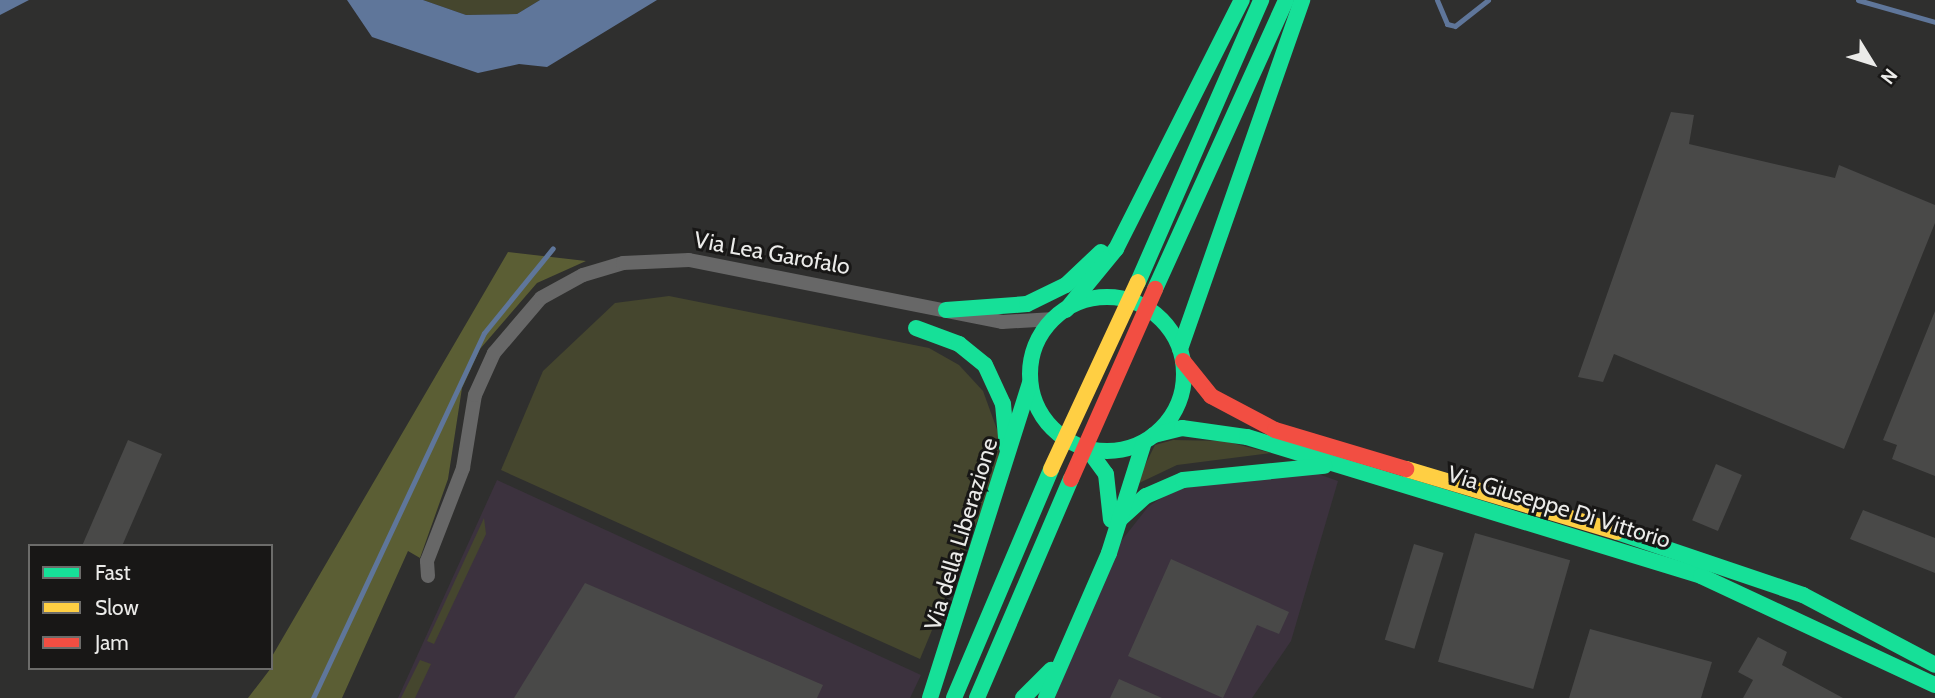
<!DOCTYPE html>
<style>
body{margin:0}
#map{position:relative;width:1935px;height:698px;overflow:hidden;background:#2f2f2e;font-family:Cabin,sans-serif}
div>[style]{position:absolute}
.commercial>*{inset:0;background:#3c323e}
.green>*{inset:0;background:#45462e}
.forest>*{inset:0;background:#5b5e34}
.water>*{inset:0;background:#5f769a}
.stream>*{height:5px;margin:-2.5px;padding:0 2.5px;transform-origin:2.5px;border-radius:2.5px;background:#5f769a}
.building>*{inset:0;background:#494948;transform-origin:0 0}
.street>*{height:14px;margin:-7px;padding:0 7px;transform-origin:7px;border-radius:7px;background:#676767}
.fast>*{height:16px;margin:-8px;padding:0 8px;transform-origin:8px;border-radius:8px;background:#16e098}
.fast>.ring{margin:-8px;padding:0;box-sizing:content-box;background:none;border:16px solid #16e098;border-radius:50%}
.slow>*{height:16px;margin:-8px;padding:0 8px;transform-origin:8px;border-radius:8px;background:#ffcf43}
.jam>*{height:16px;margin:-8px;padding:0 8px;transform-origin:8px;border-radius:8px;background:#f24e42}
.slow-bridge>*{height:16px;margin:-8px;padding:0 8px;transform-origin:8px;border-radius:8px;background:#ffcf43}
.jam-bridge>*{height:16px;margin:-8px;padding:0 8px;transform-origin:8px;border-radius:8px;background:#f24e42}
span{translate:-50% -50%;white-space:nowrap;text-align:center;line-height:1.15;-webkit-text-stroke:6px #181716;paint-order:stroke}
.street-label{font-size:23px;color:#ebebe9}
.legend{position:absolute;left:28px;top:544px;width:245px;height:126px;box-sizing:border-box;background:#181716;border:2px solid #6c6c6a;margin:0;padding:9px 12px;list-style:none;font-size:21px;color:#ebebe9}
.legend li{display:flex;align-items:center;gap:14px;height:35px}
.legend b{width:35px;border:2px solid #6c6c6a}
.north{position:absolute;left:1837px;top:28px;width:70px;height:70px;-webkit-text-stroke:5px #181716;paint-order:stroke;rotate:128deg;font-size:19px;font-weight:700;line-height:28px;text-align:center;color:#ebebe9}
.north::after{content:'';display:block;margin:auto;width:24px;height:32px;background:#ebebe9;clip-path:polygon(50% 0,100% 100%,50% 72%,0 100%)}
</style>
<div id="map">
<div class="commercial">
<div style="clip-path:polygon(1304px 469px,1338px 481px,1291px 641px,1252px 698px,1055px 698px,1114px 550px,1148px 507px,1173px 490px)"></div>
<div style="clip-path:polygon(497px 480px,921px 675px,910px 698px,398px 698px)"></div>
</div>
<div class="green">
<div style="clip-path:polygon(423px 0,540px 0,517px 14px,466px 15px)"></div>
<div style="clip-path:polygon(669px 296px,929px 348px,959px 365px,983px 391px,999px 435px,998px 471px,920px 659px,501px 470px,543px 371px,615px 303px)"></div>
<div style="clip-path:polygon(1173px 440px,1224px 441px,1271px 453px,1177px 465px,1135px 485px,1155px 445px)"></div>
<div style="clip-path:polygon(484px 518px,486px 534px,434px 644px,427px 641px)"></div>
<div style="clip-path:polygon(420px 660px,431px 664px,415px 698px,401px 698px)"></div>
</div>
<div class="forest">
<div style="clip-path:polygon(508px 252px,586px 261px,537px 283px,480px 349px,462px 388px,448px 479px,420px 558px,408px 551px,342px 698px,248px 698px,271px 668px,271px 658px)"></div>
</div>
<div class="water">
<div style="clip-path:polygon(0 0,29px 0,0 15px)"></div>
<div style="clip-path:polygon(347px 0,423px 0,466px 15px,517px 14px,540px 0,657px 0,547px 67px,519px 64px,478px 73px,372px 37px)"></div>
</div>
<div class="stream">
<div style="left:1437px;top:0;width:26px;rotate:67deg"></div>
<div style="left:1447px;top:24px;width:8px;rotate:14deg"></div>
<div style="left:1455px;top:26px;width:42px;rotate:-38.2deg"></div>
<div style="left:1858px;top:0;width:80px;rotate:15.9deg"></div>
<div style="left:313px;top:698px;width:403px;rotate:-64.9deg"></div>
<div style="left:484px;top:333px;width:109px;rotate:-50.9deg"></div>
</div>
<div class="building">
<div style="clip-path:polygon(1671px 112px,1694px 115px,1689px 144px,1835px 178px,1839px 165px,1935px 205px,1935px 223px,1844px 449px,1614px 354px,1603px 382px,1578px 377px)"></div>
<div style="clip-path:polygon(1935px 311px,1935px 476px,1892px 459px,1897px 445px,1883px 440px)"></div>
<div style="clip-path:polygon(128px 440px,162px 454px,122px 546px,82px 546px)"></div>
<div style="left:1716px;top:464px;width:28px;height:61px;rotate:23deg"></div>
<div style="clip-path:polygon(1863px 510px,1935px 538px,1935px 573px,1850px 539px)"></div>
<div style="left:1475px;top:533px;width:99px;height:134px;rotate:16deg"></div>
<div style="left:1414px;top:544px;width:31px;height:100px;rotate:17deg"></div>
<div style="clip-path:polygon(1171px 559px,1289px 612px,1279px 634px,1257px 625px,1223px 698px,1128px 656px)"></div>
<div style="clip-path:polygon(585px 583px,823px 685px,817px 698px,514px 698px)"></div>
<div style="clip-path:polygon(1590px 629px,1712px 662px,1701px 698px,1569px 698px)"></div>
<div style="clip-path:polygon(1758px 637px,1787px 652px,1782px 665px,1843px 698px,1743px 698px,1753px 680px,1738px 672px)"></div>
<div style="clip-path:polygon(1119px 679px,1162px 698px,1110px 698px)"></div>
</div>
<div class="street">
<div style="left:428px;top:576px;width:15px;rotate:-94deg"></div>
<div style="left:427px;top:561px;width:100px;rotate:-68.8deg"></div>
<div style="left:463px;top:468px;width:74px;rotate:-80.7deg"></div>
<div style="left:475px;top:395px;width:46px;rotate:-65.7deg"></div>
<div style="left:494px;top:353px;width:72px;rotate:-49.5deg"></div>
<div style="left:541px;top:298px;width:48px;rotate:-28.7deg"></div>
<div style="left:583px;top:275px;width:42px;rotate:-16.7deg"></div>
<div style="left:623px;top:263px;width:66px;rotate:-2.6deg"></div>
<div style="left:689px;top:260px;width:319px;rotate:11.2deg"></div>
<div style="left:1002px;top:322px;width:52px;rotate:-3.3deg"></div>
</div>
<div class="fast">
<div style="left:1138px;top:282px;width:308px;rotate:-66.4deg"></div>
<div style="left:1155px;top:289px;width:317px;rotate:-65.6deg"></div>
<div class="ring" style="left:1030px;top:297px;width:138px;height:138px"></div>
<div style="left:946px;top:310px;width:81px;rotate:-4.2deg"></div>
<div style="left:1027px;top:304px;width:43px;rotate:-26deg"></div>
<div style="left:1066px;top:285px;width:48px;rotate:-43.3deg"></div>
<div style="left:1066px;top:310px;width:79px;rotate:-50.7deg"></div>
<div style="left:1116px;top:249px;width:279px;rotate:-63.2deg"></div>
<div style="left:916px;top:328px;width:46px;rotate:20.4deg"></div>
<div style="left:959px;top:344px;width:33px;rotate:39deg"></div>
<div style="left:985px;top:365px;width:43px;rotate:65.2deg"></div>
<div style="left:1003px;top:404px;width:44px;rotate:84.8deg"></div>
<div style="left:1180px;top:349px;width:370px;rotate:-70.7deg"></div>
<div style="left:1154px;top:435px;width:29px;rotate:-14deg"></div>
<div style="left:1182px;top:428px;width:66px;rotate:7.9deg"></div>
<div style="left:1247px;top:437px;width:475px;rotate:17deg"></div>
<div style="left:1701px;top:576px;width:258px;rotate:25deg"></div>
<div style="left:1087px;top:448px;width:32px;rotate:54deg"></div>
<div style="left:1106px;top:474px;width:46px;rotate:83.8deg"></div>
<div style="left:1119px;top:520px;width:36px;rotate:-42deg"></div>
<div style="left:1146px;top:496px;width:40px;rotate:-23.4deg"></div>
<div style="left:1183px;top:480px;width:142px;rotate:-5.7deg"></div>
<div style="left:1617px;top:532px;width:196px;rotate:18.7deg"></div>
<div style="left:1803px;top:595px;width:149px;rotate:27.9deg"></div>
<div style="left:930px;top:698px;width:330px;rotate:-72.4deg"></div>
<div style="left:954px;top:698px;width:249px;rotate:-67deg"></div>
<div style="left:977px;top:698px;width:238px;rotate:-66.8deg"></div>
<div style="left:1023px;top:698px;width:40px;rotate:-45deg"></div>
<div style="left:1046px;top:698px;width:158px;rotate:-66.5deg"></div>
<div style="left:1109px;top:553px;width:116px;rotate:-72.5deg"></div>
</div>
<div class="slow">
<div style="left:1406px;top:469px;width:220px;rotate:16.6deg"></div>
</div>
<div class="jam">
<div style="left:1183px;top:361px;width:45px;rotate:51.3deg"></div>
<div style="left:1211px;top:396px;width:72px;rotate:28deg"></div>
<div style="left:1275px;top:430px;width:137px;rotate:16.6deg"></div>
</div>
<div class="slow-bridge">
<div style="left:1051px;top:469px;width:206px;rotate:-65.1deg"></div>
</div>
<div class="jam-bridge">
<div style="left:1071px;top:479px;width:208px;rotate:-66.1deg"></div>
</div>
<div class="street-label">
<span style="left:772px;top:253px;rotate:10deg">Via Lea Garofalo</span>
<span style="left:1559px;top:507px;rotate:17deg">Via Giuseppe Di Vittorio</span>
<span style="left:961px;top:534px;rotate:-73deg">Via della Liberazione</span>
</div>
<ul class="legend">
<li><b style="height:9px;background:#16e098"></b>Fast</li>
<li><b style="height:9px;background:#ffcf43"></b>Slow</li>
<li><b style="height:9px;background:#f24e42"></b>Jam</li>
</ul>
<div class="north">N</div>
</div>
